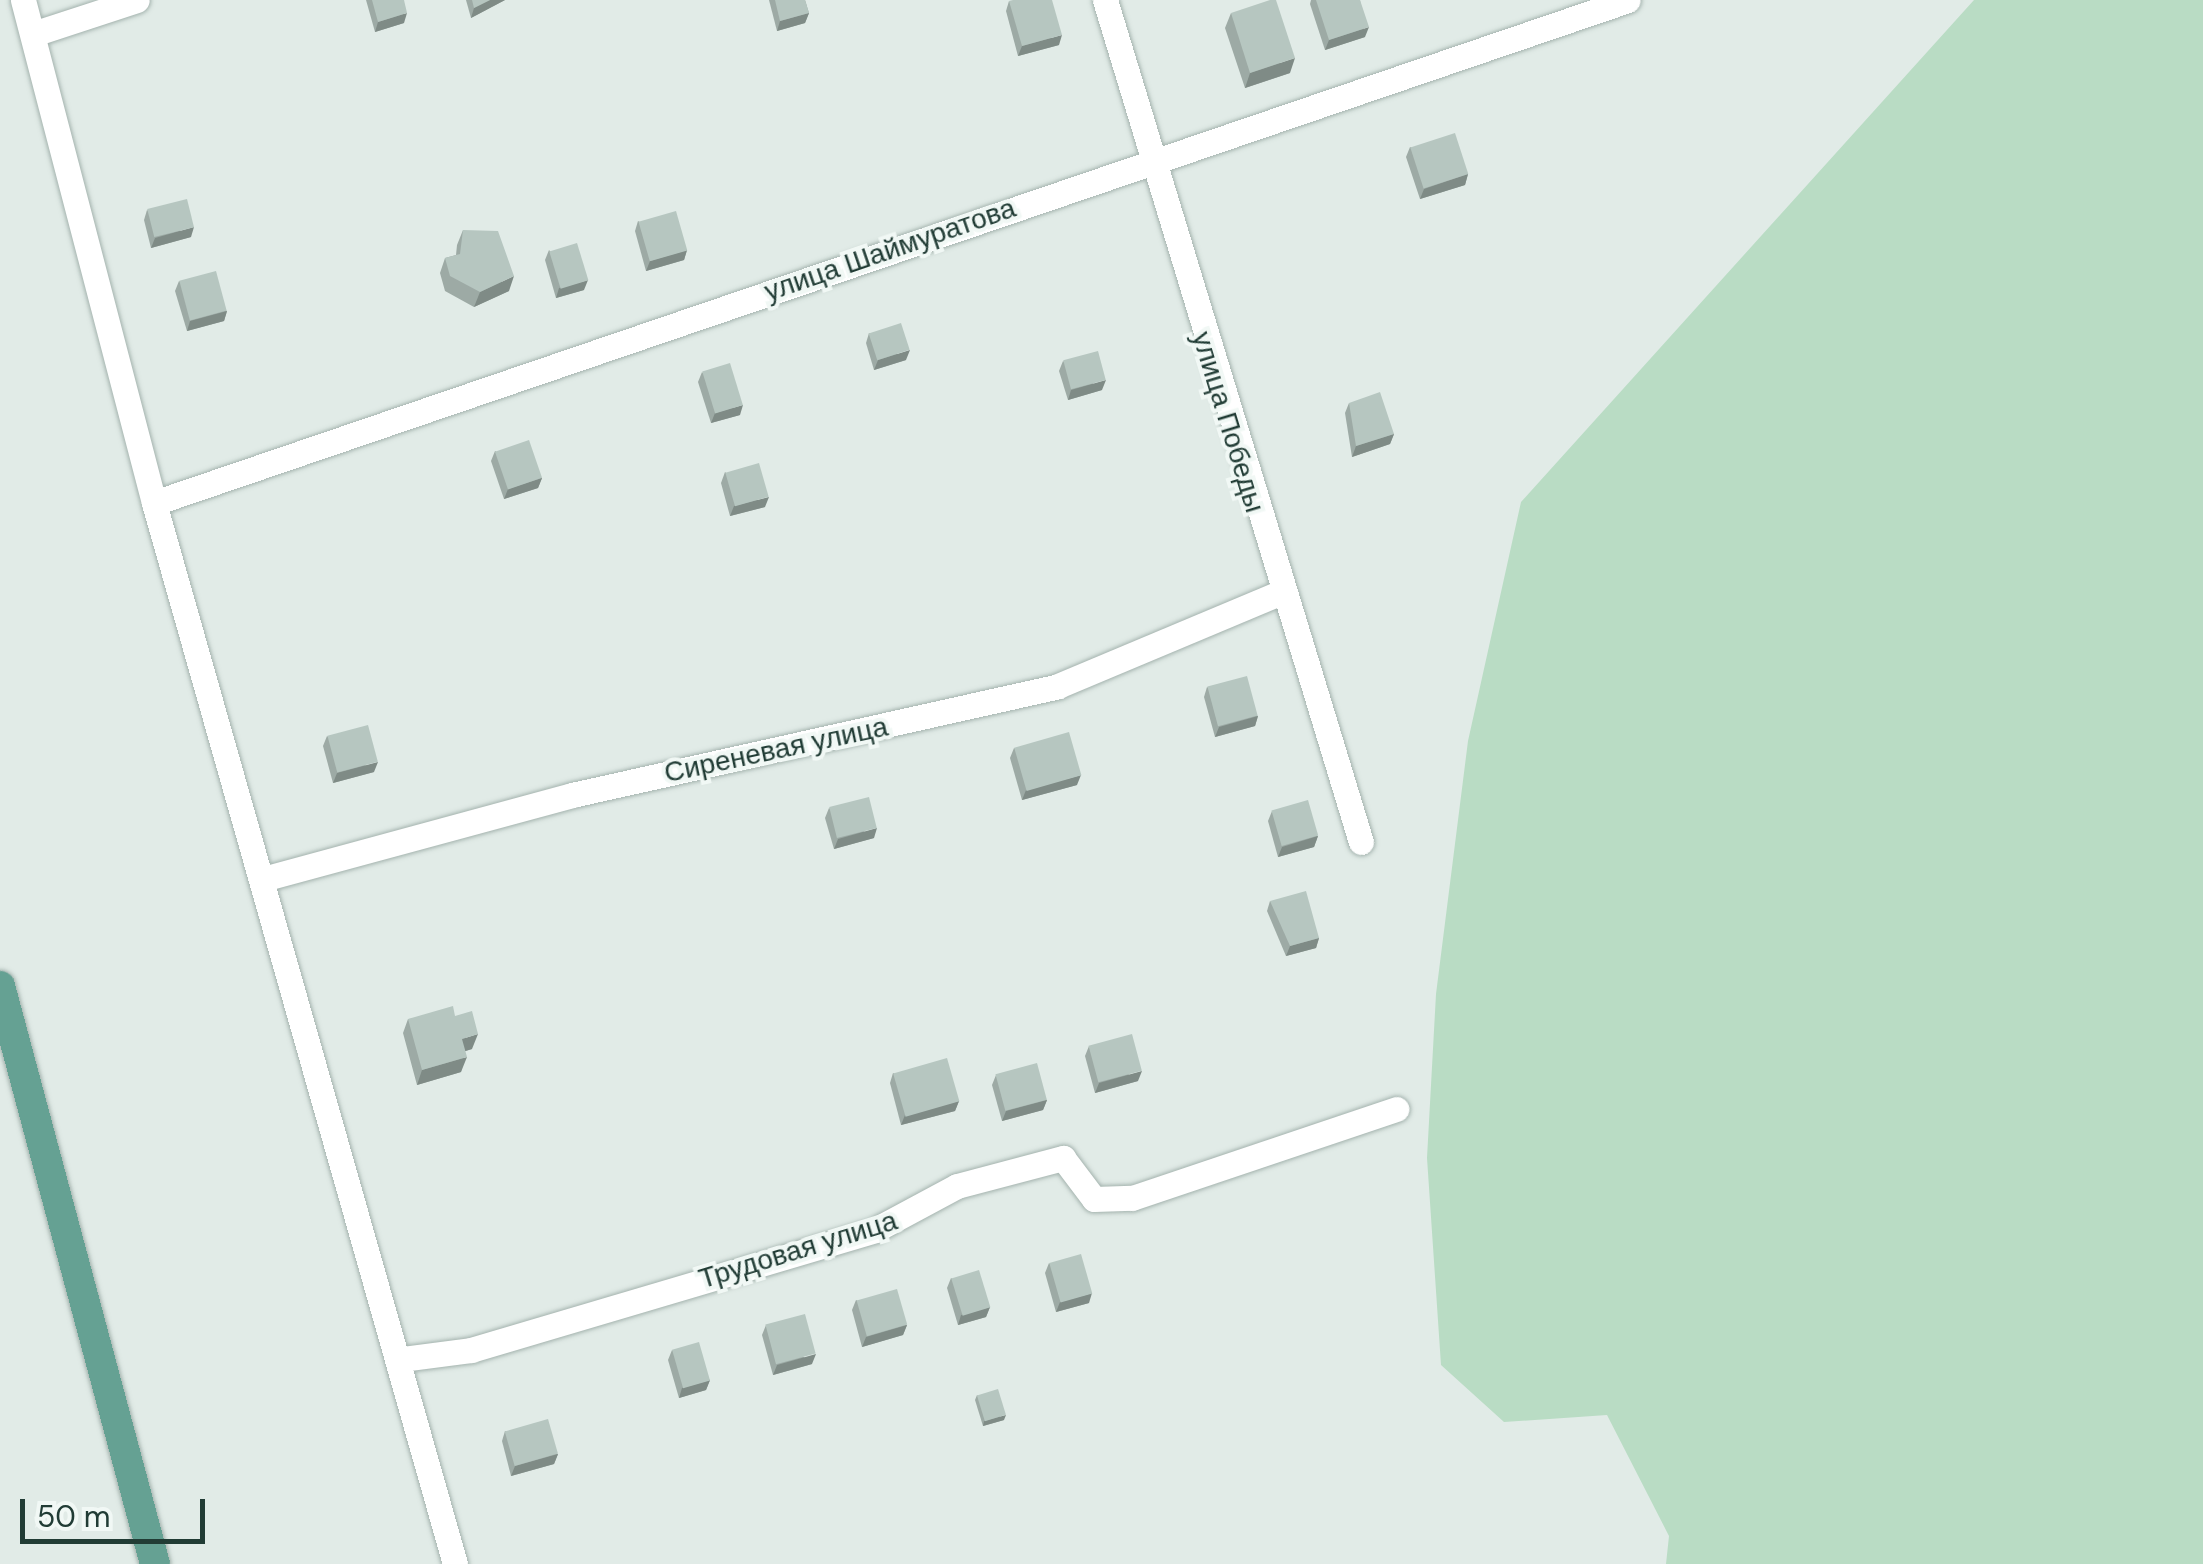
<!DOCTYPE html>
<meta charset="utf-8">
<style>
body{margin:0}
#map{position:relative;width:2203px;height:1564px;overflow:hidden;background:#e1ebe7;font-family:"DM Sans",sans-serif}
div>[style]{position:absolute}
.green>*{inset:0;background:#b9dcc4}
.roads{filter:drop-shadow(0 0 2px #a4b3ae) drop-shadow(0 0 2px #a4b3ae)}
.minor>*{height:25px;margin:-12.5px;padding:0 12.5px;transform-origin:12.5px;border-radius:12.5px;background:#fff}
.major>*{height:30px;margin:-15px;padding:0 15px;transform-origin:15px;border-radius:15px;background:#65a193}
.wall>*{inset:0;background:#9daaa5}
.shaded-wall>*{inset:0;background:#7f8b86}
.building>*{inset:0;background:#b6c6c0;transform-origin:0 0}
span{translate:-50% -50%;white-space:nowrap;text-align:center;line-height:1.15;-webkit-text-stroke:8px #f1f8f5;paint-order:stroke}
.street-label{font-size:28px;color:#213c35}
.scale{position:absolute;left:20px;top:1499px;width:185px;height:45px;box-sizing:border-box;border:5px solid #213c35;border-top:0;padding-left:12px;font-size:30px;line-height:35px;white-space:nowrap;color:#213c35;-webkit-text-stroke:8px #f1f8f5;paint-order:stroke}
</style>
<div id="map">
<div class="green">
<div style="clip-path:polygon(1974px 0,2203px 0,2203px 1564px,1666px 1564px,1669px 1536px,1607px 1415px,1504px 1422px,1441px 1365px,1427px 1158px,1436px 994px,1468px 741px,1521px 502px)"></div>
</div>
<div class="roads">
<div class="minor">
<div style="left:23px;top:0;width:520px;rotate:75.4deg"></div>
<div style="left:154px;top:503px;width:1103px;rotate:74.16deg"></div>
<div style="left:1105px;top:0;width:880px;rotate:73.09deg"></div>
<div style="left:33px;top:34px;width:109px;rotate:-18.1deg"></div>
<div style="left:154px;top:503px;width:1557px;rotate:-18.84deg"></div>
<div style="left:263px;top:879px;width:320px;rotate:-15.2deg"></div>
<div style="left:572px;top:795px;width:498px;rotate:-12.6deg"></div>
<div style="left:1058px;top:686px;width:240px;rotate:-22.8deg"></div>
<div style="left:402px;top:1359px;width:70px;rotate:-7.4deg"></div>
<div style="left:471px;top:1350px;width:421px;rotate:-16.5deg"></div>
<div style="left:875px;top:1230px;width:93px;rotate:-28.2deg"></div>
<div style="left:957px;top:1186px;width:110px;rotate:-14.8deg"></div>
<div style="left:1063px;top:1158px;width:51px;rotate:52.9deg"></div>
<div style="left:1094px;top:1199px;width:38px;rotate:-2deg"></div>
<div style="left:1132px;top:1198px;width:279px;rotate:-18.6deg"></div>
</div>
<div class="major">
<div style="left:0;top:986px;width:598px;rotate:74.99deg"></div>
</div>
</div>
<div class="wall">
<div style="clip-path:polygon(366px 0,404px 0,404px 23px,375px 32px)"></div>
<div style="clip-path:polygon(466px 0,505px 0,471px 18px)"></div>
<div style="clip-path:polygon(769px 0,805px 0,809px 13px,805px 23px,777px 31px)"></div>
<div style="clip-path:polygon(1311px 0,1360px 0,1365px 37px,1325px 50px,1310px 4px)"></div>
<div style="clip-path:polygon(1009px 1px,1059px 45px,1018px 56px,1006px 11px)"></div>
<div style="clip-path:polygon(1231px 13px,1290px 73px,1245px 88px,1225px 28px)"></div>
<div style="clip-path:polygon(1410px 147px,1468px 174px,1465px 185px,1420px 199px,1406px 157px)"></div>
<div style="clip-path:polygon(147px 210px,191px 237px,151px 248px,144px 220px)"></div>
<div style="clip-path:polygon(638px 221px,687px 250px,684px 260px,646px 271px,635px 231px)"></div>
<div style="clip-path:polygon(463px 230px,509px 291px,474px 307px,445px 291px,440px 273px,445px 258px,456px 255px,457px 245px)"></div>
<div style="clip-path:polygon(549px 250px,584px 290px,556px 298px,545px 260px)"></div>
<div style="clip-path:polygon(179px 281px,227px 311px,224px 321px,187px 331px,175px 291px)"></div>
<div style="clip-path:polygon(869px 333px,906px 360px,874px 370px,866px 343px)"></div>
<div style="clip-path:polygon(1063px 361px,1102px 390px,1068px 400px,1059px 371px)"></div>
<div style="clip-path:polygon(702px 372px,740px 415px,711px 423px,698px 382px)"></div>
<div style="clip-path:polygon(1349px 403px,1394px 434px,1390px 444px,1352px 457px,1345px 413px)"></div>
<div style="clip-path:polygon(495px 451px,542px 478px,538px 488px,504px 499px,491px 461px)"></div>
<div style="clip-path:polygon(725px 472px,765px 507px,730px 516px,721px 483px)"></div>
<div style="clip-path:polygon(1207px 687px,1258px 716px,1255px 726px,1215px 737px,1204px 697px)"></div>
<div style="clip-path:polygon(327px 736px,374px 772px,333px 783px,323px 746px)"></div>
<div style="clip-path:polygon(1014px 748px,1077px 785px,1022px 800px,1010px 758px)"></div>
<div style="clip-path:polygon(829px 808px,874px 838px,834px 849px,825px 818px)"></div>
<div style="clip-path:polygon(1272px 811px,1318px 836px,1314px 847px,1278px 857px,1268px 821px)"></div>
<div style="clip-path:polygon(1270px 901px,1319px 938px,1316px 948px,1286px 956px,1267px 911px)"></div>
<div style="clip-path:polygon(455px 1016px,472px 1049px,465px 1051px,461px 1072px,417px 1085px,403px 1033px,408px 1019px)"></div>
<div style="clip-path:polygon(1089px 1046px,1138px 1081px,1095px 1093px,1085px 1056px)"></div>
<div style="clip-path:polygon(893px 1073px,959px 1101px,955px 1111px,901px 1125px,890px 1083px)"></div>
<div style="clip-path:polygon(996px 1075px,1047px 1100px,1043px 1110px,1002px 1121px,992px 1085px)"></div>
<div style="clip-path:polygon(1049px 1263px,1089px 1303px,1056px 1312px,1045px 1273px)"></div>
<div style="clip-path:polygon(951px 1278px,990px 1307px,986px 1317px,958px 1325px,947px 1288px)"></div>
<div style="clip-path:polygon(856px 1300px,907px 1325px,903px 1335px,862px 1347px,852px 1310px)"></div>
<div style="clip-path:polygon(766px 1325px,812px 1364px,773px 1375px,762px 1335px)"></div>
<div style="clip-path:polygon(672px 1350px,710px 1380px,706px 1390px,679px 1398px,668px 1360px)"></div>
<div style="clip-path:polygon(977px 1395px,1004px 1420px,983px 1426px,975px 1400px)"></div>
<div style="clip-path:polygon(505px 1431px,558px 1454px,554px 1464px,511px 1476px,502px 1441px)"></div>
</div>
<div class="shaded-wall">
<div style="clip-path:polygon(490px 0,505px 0,471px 18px,474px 8px)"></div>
<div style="clip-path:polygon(407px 13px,404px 23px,375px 32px,378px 22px)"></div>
<div style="clip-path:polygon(809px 13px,805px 23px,777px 31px,780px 21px)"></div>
<div style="clip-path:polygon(1369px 27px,1365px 37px,1325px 50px,1329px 40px)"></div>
<div style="clip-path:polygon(1062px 35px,1059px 45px,1018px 56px,1022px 46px)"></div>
<div style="clip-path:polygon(1295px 58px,1290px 73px,1245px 88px,1250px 73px)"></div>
<div style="clip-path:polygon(1468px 174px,1465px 185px,1420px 199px,1424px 189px)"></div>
<div style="clip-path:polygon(194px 227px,191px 237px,151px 248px,155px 238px)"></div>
<div style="clip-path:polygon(687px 250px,684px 260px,646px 271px,650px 261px)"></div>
<div style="clip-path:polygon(514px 276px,509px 291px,474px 307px,480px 292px)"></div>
<div style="clip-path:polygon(588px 280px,584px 290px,556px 298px,559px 288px)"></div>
<div style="clip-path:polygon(227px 311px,224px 321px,187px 331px,190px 321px)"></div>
<div style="clip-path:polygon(910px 350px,906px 360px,874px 370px,878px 360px)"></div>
<div style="clip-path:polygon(1106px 380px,1102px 390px,1068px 400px,1071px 390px)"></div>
<div style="clip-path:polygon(743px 405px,740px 415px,711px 423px,715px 413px)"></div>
<div style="clip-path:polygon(1394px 434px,1390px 444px,1352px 457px,1356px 446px)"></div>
<div style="clip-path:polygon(542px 478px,538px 488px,504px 499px,508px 489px)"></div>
<div style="clip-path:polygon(769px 497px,765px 507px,730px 516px,734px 506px)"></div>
<div style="clip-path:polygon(1258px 716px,1255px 726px,1215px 737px,1219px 727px)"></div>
<div style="clip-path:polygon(378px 762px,374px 772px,333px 783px,337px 773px)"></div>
<div style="clip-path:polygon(1081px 775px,1077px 785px,1022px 800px,1026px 790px)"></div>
<div style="clip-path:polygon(877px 828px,874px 838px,834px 849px,838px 839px)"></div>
<div style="clip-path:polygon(1318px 836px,1314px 847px,1278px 857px,1282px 847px)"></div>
<div style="clip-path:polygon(1319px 938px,1316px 948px,1286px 956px,1290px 946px)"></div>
<div style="clip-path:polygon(478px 1034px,472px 1049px,456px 1054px,462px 1039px)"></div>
<div style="clip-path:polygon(467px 1057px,461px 1072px,417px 1085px,422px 1070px)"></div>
<div style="clip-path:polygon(1142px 1071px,1138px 1081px,1095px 1093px,1099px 1083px)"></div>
<div style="clip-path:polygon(1047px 1100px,1043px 1110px,1002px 1121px,1006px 1111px)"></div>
<div style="clip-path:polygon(959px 1101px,955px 1111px,901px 1125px,905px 1115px)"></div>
<div style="clip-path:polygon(1092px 1293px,1089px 1303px,1056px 1312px,1060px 1302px)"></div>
<div style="clip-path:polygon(990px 1307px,986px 1317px,958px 1325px,961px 1315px)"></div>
<div style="clip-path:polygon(907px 1325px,903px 1335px,862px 1347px,866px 1337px)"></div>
<div style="clip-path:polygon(816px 1354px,812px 1364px,773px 1375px,777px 1365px)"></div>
<div style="clip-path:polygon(710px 1380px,706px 1390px,679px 1398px,682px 1388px)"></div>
<div style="clip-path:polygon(1006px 1415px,1004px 1420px,983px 1426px,984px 1421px)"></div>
<div style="clip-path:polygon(558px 1454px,554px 1464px,511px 1476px,515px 1466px)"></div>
</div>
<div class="building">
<div style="clip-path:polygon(372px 0,404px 0,407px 13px,378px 22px)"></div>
<div style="clip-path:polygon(472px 0,490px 0,474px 8px)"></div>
<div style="clip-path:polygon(775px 0,805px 0,809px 13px,780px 21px)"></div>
<div style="clip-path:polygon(1013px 0,1052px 0,1062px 35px,1022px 46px,1009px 1px)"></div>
<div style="clip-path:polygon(1270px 0,1276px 0,1295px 58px,1250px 73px,1231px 13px)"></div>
<div style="clip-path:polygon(1316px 0,1360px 0,1369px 27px,1329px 40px)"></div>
<div style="left:1455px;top:133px;width:43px;height:47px;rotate:72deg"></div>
<div style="left:187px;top:199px;width:29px;height:41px;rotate:76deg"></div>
<div style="left:676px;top:211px;width:41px;height:39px;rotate:74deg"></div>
<div style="clip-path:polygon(463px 230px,498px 231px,514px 276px,480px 292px,450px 276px,445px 258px,460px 254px)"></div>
<div style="left:577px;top:243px;width:39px;height:29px;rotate:73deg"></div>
<div style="left:216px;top:271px;width:41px;height:38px;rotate:75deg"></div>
<div style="left:901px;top:323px;width:28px;height:34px;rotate:72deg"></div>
<div style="left:1098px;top:351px;width:30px;height:36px;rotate:75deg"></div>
<div style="left:730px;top:363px;width:44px;height:29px;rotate:73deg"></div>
<div style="clip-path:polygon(1380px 392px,1394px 434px,1356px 446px,1349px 403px)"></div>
<div style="left:529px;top:440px;width:40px;height:36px;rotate:71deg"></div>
<div style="left:759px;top:463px;width:35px;height:35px;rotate:74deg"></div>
<div style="left:1247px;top:676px;width:41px;height:41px;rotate:75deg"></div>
<div style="left:368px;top:725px;width:38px;height:42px;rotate:75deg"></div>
<div style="left:1069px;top:732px;width:45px;height:57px;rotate:74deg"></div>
<div style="left:869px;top:797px;width:32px;height:41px;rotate:76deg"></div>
<div style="left:1308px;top:800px;width:37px;height:38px;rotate:74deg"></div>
<div style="clip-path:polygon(1306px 891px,1319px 938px,1290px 946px,1270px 901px)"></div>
<div style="clip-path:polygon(453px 1006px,455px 1016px,472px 1011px,478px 1034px,462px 1039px,467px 1057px,422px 1070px,408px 1019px)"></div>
<div style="left:1132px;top:1034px;width:38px;height:45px;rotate:75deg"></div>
<div style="left:947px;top:1058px;width:45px;height:56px;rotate:74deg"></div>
<div style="left:1037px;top:1063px;width:38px;height:43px;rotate:75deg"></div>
<div style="left:1081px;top:1254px;width:41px;height:33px;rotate:74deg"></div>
<div style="left:979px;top:1270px;width:39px;height:29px;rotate:73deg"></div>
<div style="left:897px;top:1289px;width:37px;height:42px;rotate:74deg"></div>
<div style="left:805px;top:1314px;width:41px;height:41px;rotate:75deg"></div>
<div style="left:699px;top:1342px;width:40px;height:28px;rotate:74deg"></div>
<div style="left:998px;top:1389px;width:27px;height:22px;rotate:73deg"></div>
<div style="left:548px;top:1419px;width:36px;height:45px;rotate:74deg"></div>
</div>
<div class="street-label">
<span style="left:890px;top:250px;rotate:-19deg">улица Шаймуратова</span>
<span style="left:1228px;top:422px;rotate:73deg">улица Победы</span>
<span style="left:776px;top:750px;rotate:-12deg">Сиреневая улица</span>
<span style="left:798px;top:1250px;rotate:-17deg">Трудовая улица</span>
</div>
<div class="scale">50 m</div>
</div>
